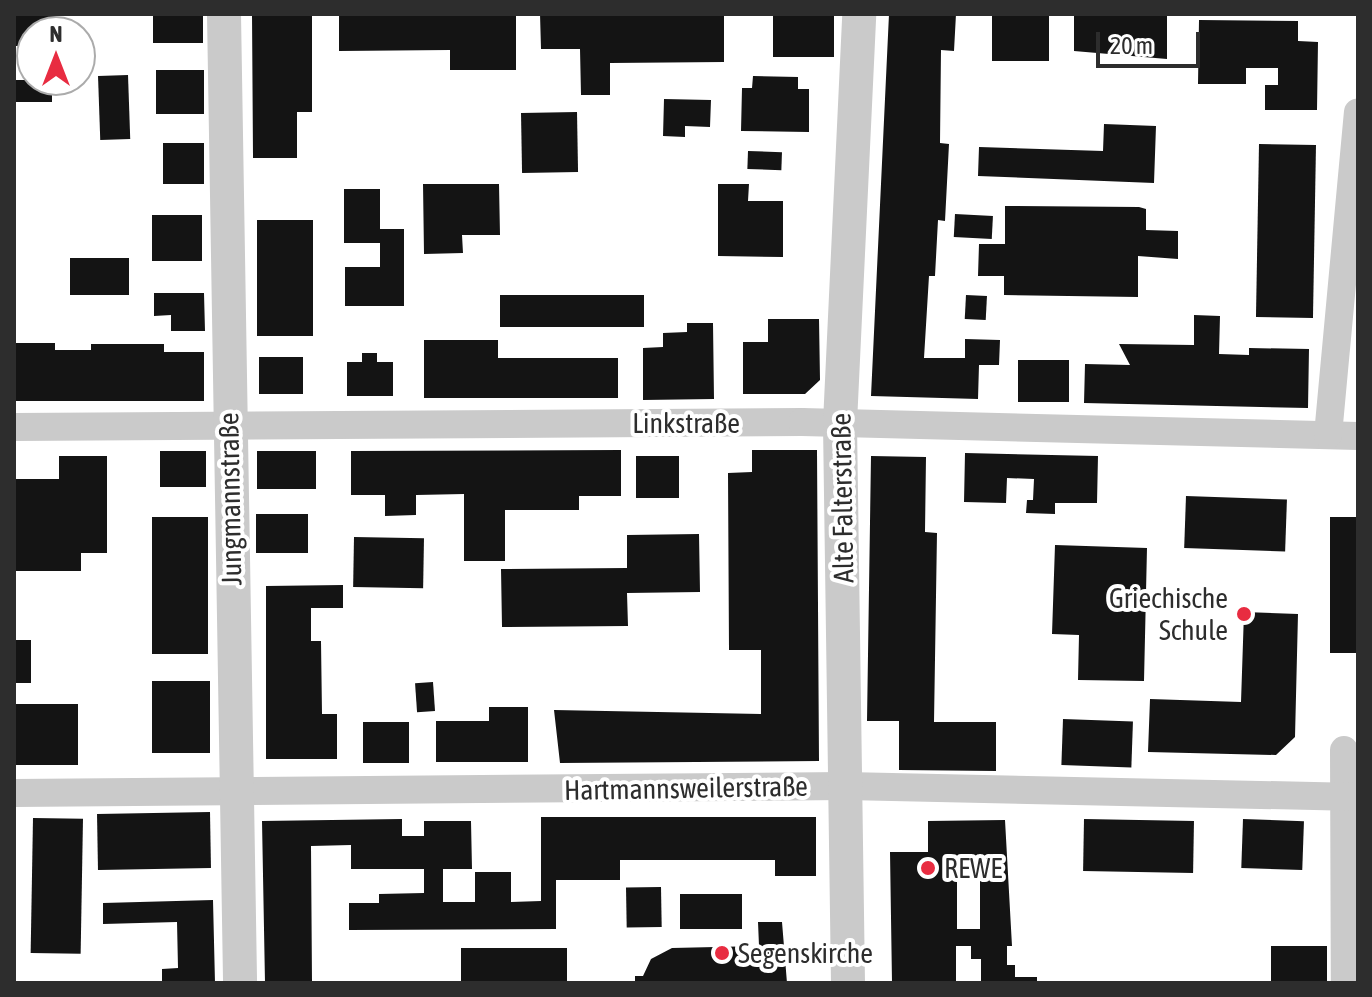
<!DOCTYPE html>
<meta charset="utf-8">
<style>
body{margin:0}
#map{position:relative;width:1372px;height:997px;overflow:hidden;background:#fff;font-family:"Asap Condensed",sans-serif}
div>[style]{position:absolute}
.building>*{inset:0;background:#141414;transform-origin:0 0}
.minor>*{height:28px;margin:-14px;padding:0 14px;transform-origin:14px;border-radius:14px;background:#cacaca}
.tertiary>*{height:34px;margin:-17px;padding:0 17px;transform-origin:17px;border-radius:17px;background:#cacaca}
.dots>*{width:22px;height:22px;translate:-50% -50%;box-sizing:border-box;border:4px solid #fff;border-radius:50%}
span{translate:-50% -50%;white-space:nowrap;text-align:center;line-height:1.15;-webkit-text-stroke:8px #fff;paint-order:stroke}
.street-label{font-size:28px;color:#2d2d2d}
.poi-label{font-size:28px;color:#2d2d2d}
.right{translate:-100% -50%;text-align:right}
.left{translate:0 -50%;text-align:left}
.frame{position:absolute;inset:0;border:16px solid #2d2d2d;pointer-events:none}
.north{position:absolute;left:16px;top:16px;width:80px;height:80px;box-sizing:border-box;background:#fff;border:2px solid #ababab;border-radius:50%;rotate:0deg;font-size:22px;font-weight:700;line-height:32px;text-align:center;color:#2d2d2d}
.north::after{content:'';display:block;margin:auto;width:28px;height:36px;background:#e82c41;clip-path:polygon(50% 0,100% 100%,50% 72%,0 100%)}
.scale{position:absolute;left:1096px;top:32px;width:104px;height:36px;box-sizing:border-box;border:4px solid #2d2d2d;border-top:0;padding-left:10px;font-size:24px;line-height:28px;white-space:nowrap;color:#2d2d2d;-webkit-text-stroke:6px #fff;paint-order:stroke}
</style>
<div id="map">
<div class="building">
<div style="clip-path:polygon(14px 14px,56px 14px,56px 32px,32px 32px,32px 52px,22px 52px,22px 46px,14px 46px)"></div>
<div style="left:153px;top:14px;width:50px;height:29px"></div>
<div style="clip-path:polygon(252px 14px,312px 14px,312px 112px,297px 112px,297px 158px,253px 158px)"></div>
<div style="clip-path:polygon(339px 14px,516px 14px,516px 70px,450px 70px,450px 50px,339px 51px)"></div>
<div style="clip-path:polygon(540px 14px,724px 14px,724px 62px,610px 63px,610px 95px,581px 95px,580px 49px,541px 49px)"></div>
<div style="left:773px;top:14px;width:61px;height:43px"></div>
<div style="clip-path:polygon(889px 14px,956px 14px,954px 51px,941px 50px,940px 143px,949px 144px,945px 221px,938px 220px,935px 276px,929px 276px,924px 358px,965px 358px,965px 339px,1000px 340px,999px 365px,979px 365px,978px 399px,871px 396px)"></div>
<div style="left:992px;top:14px;width:57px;height:47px"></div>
<div style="clip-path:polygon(1074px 14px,1167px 14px,1167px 59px,1074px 51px)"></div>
<div style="clip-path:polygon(1199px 20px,1298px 21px,1298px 41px,1318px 42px,1317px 110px,1265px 110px,1265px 85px,1278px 85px,1278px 68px,1246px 68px,1246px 84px,1198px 84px)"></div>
<div style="left:156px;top:70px;width:48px;height:44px"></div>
<div style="left:128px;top:75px;width:64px;height:30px;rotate:88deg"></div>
<div style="clip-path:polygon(753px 76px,798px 77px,798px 89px,809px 89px,809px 132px,741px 131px,742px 88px,752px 88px)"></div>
<div style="left:14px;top:80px;width:38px;height:22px"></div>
<div style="clip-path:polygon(664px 99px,711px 100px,710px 127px,685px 126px,685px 137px,663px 136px)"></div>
<div style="left:577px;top:112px;width:60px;height:56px;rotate:89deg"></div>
<div style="clip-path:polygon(1104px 124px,1156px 126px,1154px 183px,978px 176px,979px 147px,1103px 151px)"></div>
<div style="left:163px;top:143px;width:41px;height:41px"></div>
<div style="left:1259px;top:144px;width:57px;height:173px;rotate:1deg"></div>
<div style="left:748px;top:151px;width:34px;height:18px;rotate:2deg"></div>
<div style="clip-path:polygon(423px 184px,499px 184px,500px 235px,462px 235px,463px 253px,424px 254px)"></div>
<div style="clip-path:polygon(718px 184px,749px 184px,748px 201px,783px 201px,783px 257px,718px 256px)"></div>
<div style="clip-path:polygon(344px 189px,380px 189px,380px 229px,404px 229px,404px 306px,345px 306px,345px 267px,380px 267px,380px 243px,344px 243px)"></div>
<div style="clip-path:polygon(1005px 206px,1139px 207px,1146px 209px,1146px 230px,1178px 231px,1178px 259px,1138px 256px,1138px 297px,1004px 295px,1004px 276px,978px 276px,979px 244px,1005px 244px)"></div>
<div style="left:955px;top:214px;width:38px;height:23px;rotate:3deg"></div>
<div style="left:152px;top:215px;width:50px;height:46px"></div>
<div style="left:257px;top:220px;width:56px;height:116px"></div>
<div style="left:70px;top:258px;width:59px;height:37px"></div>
<div style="clip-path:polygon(154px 293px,204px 293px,205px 331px,171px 331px,171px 315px,154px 316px)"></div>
<div style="left:500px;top:295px;width:144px;height:32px"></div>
<div style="left:966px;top:295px;width:21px;height:24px;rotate:3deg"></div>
<div style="clip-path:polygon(1194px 315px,1220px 316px,1219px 354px,1249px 355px,1249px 348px,1309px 349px,1308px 408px,1084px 403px,1085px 364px,1130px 365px,1119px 344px,1194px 345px)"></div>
<div style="clip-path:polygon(768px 319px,819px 319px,820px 380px,805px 394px,743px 394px,743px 342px,768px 342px)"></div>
<div style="clip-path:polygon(687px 323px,713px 323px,714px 399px,643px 400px,643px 348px,663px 347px,663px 333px,687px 332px)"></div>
<div style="clip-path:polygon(424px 340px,498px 340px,498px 358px,618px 358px,618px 398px,424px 398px)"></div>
<div style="clip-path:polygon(14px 343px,55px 343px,55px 350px,91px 350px,91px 344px,164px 344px,164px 352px,204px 352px,204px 401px,14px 401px)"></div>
<div style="clip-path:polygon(362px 353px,377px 353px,377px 362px,393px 362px,393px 396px,347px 396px,347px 362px,362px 362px)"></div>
<div style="left:259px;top:357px;width:44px;height:37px"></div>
<div style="left:1018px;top:360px;width:51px;height:42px"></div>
<div style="clip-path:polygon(621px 450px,621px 496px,579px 496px,579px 510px,505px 510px,505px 561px,464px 561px,464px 494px,416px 495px,416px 515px,385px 516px,385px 495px,351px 495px,351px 451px)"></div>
<div style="clip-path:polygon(752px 450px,817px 450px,819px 761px,560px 763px,554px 710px,761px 714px,761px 650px,729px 650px,728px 473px,752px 472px)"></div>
<div style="left:160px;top:451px;width:46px;height:36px"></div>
<div style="left:316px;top:451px;width:38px;height:59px;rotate:90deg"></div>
<div style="clip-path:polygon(965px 453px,1098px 456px,1097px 503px,1055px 503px,1055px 514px,1026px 513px,1027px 500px,1033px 500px,1034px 479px,1007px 478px,1006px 503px,964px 502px)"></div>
<div style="clip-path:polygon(59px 456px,107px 456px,107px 553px,81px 553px,81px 571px,14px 571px,14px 479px,59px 479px)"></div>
<div style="left:636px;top:456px;width:43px;height:42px"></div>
<div style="clip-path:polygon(871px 456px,926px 457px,925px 532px,937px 533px,934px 722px,996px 722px,996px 771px,899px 770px,899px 721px,867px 721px)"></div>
<div style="left:1186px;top:496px;width:101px;height:52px;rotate:2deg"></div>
<div style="left:256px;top:514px;width:52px;height:39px"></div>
<div style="left:152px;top:517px;width:56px;height:137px"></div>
<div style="left:1330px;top:517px;width:28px;height:136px"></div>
<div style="clip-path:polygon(699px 534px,700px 592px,627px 593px,628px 626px,502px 627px,501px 569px,627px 568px,627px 535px)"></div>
<div style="left:354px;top:537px;width:70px;height:50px;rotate:1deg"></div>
<div style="clip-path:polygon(1055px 545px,1147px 548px,1144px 681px,1078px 680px,1079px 635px,1052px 634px)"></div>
<div style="clip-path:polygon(343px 585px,343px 608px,311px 608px,311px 641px,321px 641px,322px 714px,337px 714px,337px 759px,266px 759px,266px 586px)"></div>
<div style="clip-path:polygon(1244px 612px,1298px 614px,1295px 737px,1276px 755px,1148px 752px,1150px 699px,1241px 702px)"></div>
<div style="left:14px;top:640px;width:17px;height:43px"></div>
<div style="left:152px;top:681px;width:58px;height:72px"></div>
<div style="left:433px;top:682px;width:29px;height:18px;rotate:86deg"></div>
<div style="left:14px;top:704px;width:64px;height:61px"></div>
<div style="clip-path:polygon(489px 707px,528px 707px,528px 762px,436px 762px,436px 721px,489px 721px)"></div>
<div style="left:1063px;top:719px;width:70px;height:46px;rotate:2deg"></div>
<div style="left:363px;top:722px;width:46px;height:41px"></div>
<div style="left:210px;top:812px;width:56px;height:113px;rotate:89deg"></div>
<div style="clip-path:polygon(541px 817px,816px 817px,816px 876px,775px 876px,775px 860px,620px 860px,620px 880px,556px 880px,556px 929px,349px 930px,349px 903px,379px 903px,379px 894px,424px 893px,424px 869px,351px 869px,351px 845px,311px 846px,312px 983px,265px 983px,262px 821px,402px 819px,402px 836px,424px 836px,424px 821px,471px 821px,472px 869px,443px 869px,443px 902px,475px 902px,475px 872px,511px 872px,511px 902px,541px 901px)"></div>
<div style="left:33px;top:818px;width:50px;height:135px;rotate:1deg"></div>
<div style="left:1084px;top:819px;width:110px;height:52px;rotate:1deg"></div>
<div style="left:1243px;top:819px;width:61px;height:49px;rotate:2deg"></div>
<div style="clip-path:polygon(evenodd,1005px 820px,1012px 946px,1007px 946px,1007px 965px,1015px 965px,1015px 977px,1037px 977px,1037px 983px,981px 983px,981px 959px,971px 959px,971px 946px,956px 946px,956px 983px,892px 983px,890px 852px,928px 852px,928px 821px,1005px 820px,957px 873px,980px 873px,980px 929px,957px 929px,957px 873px)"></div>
<div style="left:661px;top:887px;width:40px;height:35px;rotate:89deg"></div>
<div style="left:680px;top:894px;width:62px;height:35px"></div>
<div style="clip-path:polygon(213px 900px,215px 983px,162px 983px,162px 969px,178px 968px,177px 922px,103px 924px,103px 903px)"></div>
<div style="clip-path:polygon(758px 922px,782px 922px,787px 983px,635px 983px,635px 976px,643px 976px,651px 959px,672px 948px,759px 946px)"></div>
<div style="left:1271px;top:946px;width:56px;height:37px"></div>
<div style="left:567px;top:948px;width:35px;height:106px;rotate:90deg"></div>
</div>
<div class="minor">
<div style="left:14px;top:427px;width:788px;rotate:-0.36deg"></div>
<div style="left:802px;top:422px;width:556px;rotate:1.44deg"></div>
<div style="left:1328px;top:435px;width:324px;rotate:-84.7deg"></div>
<div style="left:1344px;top:750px;width:233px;rotate:89.8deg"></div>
<div style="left:14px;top:793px;width:832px;rotate:-0.48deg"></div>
<div style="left:846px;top:786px;width:512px;rotate:1.23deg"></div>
</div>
<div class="tertiary">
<div style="left:224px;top:14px;width:969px;rotate:89.05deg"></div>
<div style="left:848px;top:983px;width:560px;rotate:-90.82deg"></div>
<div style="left:840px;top:423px;width:409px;rotate:-87.3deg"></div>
</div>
<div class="dots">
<div style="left:1244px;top:614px;background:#e82c41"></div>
<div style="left:928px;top:868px;background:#e82c41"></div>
<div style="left:722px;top:953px;background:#e82c41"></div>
</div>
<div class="street-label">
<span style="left:686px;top:423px">Linkstraße</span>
<span style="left:842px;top:498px;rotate:-91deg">Alte Falterstraße</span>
<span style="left:230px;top:499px;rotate:-91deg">Jungmannstraße</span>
<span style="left:686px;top:788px;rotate:-1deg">Hartmannsweilerstraße</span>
</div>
<div class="poi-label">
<span class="right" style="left:1228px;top:614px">Griechische<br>Schule</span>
<span class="left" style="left:944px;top:868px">REWE</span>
<span class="left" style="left:738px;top:953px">Segenskirche</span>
</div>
<div class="frame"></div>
<div class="north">N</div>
<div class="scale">20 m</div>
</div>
